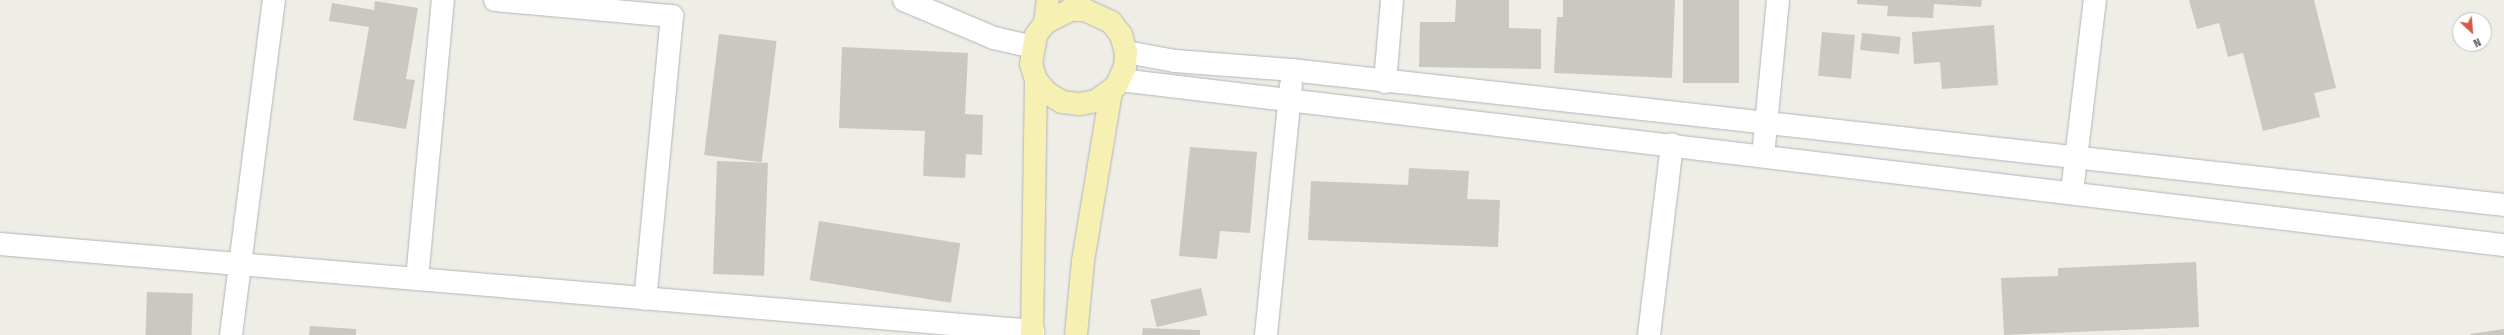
<!DOCTYPE html>
<style>
body{margin:0}
#map{position:relative;width:2504px;height:335px;overflow:hidden;background:#eeede6;font-family:"Fira Sans Condensed",sans-serif}
div>[style]{position:absolute}
.building>*{inset:0;background:#c9c8c2;transform-origin:0 0}
.roads{filter:drop-shadow(0 0 1px #b3b5b9) drop-shadow(0 0 1px #b3b5b9)}
.minor>*{height:22px;margin:-11px;padding:0 11px;transform-origin:11px;border-radius:11px;background:#fff}
.major>*{height:22px;margin:-11px;padding:0 11px;transform-origin:11px;border-radius:11px;background:#f6f0b3}
span{translate:-50% -50%;white-space:nowrap;text-align:center;line-height:1.15;-webkit-text-stroke:4px #fff;paint-order:stroke}
.north{position:absolute;left:2452px;top:12px;width:40px;height:40px;box-sizing:border-box;background:#fff;border:1px solid #bebfc1;border-radius:50%;rotate:154deg;font-size:11px;font-weight:700;line-height:16px;text-align:center;color:#5d6064}
.north::after{content:'';display:block;margin:auto;width:14px;height:18px;background:#d65944;clip-path:polygon(50% 0,100% 100%,50% 72%,0 100%)}
</style>
<div id="map">
<div class="building">
<div style="clip-path:polygon(1456px 0,1509px 0,1509px 28px,1541px 29px,1541px 69px,1419px 67px,1420px 22px,1455px 22px)"></div>
<div style="clip-path:polygon(1563px 0,1675px 0,1672px 78px,1554px 73px,1557px 17px,1563px 17px)"></div>
<div style="left:1683px;top:0;width:56px;height:83px"></div>
<div style="clip-path:polygon(1857px 0,1982px 0,1981px 7px,1934px 4px,1933px 18px,1887px 16px,1888px 6px,1857px 4px)"></div>
<div style="clip-path:polygon(2189px 0,2314px 0,2336px 88px,2314px 93px,2320px 117px,2263px 131px,2243px 53px,2228px 57px,2219px 23px,2197px 29px)"></div>
<div style="clip-path:polygon(375px 1px,418px 8px,406px 79px,415px 80px,406px 129px,353px 120px,369px 27px,329px 21px,332px 3px,374px 10px)"></div>
<div style="clip-path:polygon(1994px 25px,1998px 85px,1942px 89px,1940px 62px,1914px 64px,1912px 32px)"></div>
<div style="left:1822px;top:32px;width:33px;height:44px;rotate:5deg"></div>
<div style="left:1862px;top:33px;width:39px;height:17px;rotate:6deg"></div>
<div style="left:719px;top:34px;width:58px;height:122px;rotate:7deg"></div>
<div style="clip-path:polygon(842px 47px,968px 53px,965px 114px,983px 115px,982px 155px,966px 154px,965px 178px,923px 176px,925px 131px,839px 128px)"></div>
<div style="clip-path:polygon(1190px 147px,1257px 152px,1250px 233px,1220px 231px,1217px 259px,1179px 256px)"></div>
<div style="left:717px;top:161px;width:51px;height:113px;rotate:2deg"></div>
<div style="clip-path:polygon(1409px 168px,1469px 171px,1467px 199px,1500px 200px,1498px 247px,1308px 240px,1311px 181px,1408px 185px)"></div>
<div style="left:819px;top:221px;width:143px;height:60px;rotate:9deg"></div>
<div style="clip-path:polygon(2196px 262px,2199px 327px,2004px 335px,2001px 278px,2058px 276px,2058px 268px)"></div>
<div style="left:1201px;top:288px;width:28px;height:52px;rotate:77deg"></div>
<div style="left:147px;top:292px;width:46px;height:43px;rotate:2deg"></div>
<div style="clip-path:polygon(310px 326px,356px 329px,356px 335px,309px 335px)"></div>
<div style="clip-path:polygon(1143px 328px,1200px 330px,1200px 335px,1142px 335px)"></div>
<div style="clip-path:polygon(2504px 329px,2504px 335px,2470px 335px,2470px 334px)"></div>
</div>
<div class="roads">
<div class="minor">
<div style="left:495px;top:0;width:178px;rotate:5.2deg"></div>
<div style="left:672px;top:16px;width:284px;rotate:95.4deg"></div>
<div style="left:904px;top:0;width:98px;rotate:22.9deg"></div>
<div style="left:994px;top:38px;width:39px;rotate:13deg"></div>
<div style="left:1126px;top:52px;width:50px;rotate:10.4deg"></div>
<div style="left:1175px;top:61px;width:116px;rotate:4.4deg"></div>
<div style="left:1291px;top:70px;width:1220px;rotate:6.35deg"></div>
<div style="left:1120px;top:80px;width:1394px;rotate:6.8deg"></div>
<div style="left:1385px;top:82px;width:82px;rotate:-85.1deg"></div>
<div style="left:1763px;top:156px;width:157px;rotate:-84.5deg"></div>
<div style="left:2072px;top:192px;width:193px;rotate:-83.2deg"></div>
<div style="left:0;top:244px;width:1037px;rotate:4.81deg"></div>
<div style="left:417px;top:279px;width:280px;rotate:-84.7deg"></div>
<div style="left:231px;top:335px;width:338px;rotate:-82.7deg"></div>
<div style="left:1266px;top:335px;width:251px;rotate:-84.3deg"></div>
<div style="left:1649px;top:335px;width:192px;rotate:-83.1deg"></div>
</div>
<div class="major">
<div style="left:1045px;top:23px;width:28px;rotate:-27deg"></div>
<div style="left:1070px;top:10px;width:15px"></div>
<div style="left:1085px;top:10px;width:29px;rotate:25deg"></div>
<div style="left:1111px;top:22px;width:16px;rotate:52deg"></div>
<div style="left:1121px;top:35px;width:18px;rotate:74deg"></div>
<div style="left:1126px;top:52px;width:15px;rotate:94deg"></div>
<div style="left:1125px;top:67px;width:21px;rotate:115deg"></div>
<div style="left:1116px;top:86px;width:25px;rotate:143deg"></div>
<div style="left:1096px;top:101px;width:16px;rotate:169deg"></div>
<div style="left:1080px;top:104px;width:18px;rotate:-174deg"></div>
<div style="left:1062px;top:102px;width:17px;rotate:-149deg"></div>
<div style="left:1047px;top:93px;width:17px;rotate:-130deg"></div>
<div style="left:1036px;top:80px;width:17px;rotate:-107deg"></div>
<div style="left:1031px;top:64px;width:29px;rotate:-80deg"></div>
<div style="left:1036px;top:35px;width:15px;rotate:-53deg"></div>
<div style="left:1045px;top:23px;width:23px;rotate:-83deg"></div>
<div style="left:1032px;top:335px;width:255px;rotate:-89.1deg"></div>
<div style="left:1076px;top:335px;width:74px;rotate:-84.6deg"></div>
<div style="left:1083px;top:261px;width:171px;rotate:-80.6deg"></div>
</div>
</div>
<div class="north">N</div>
</div>
